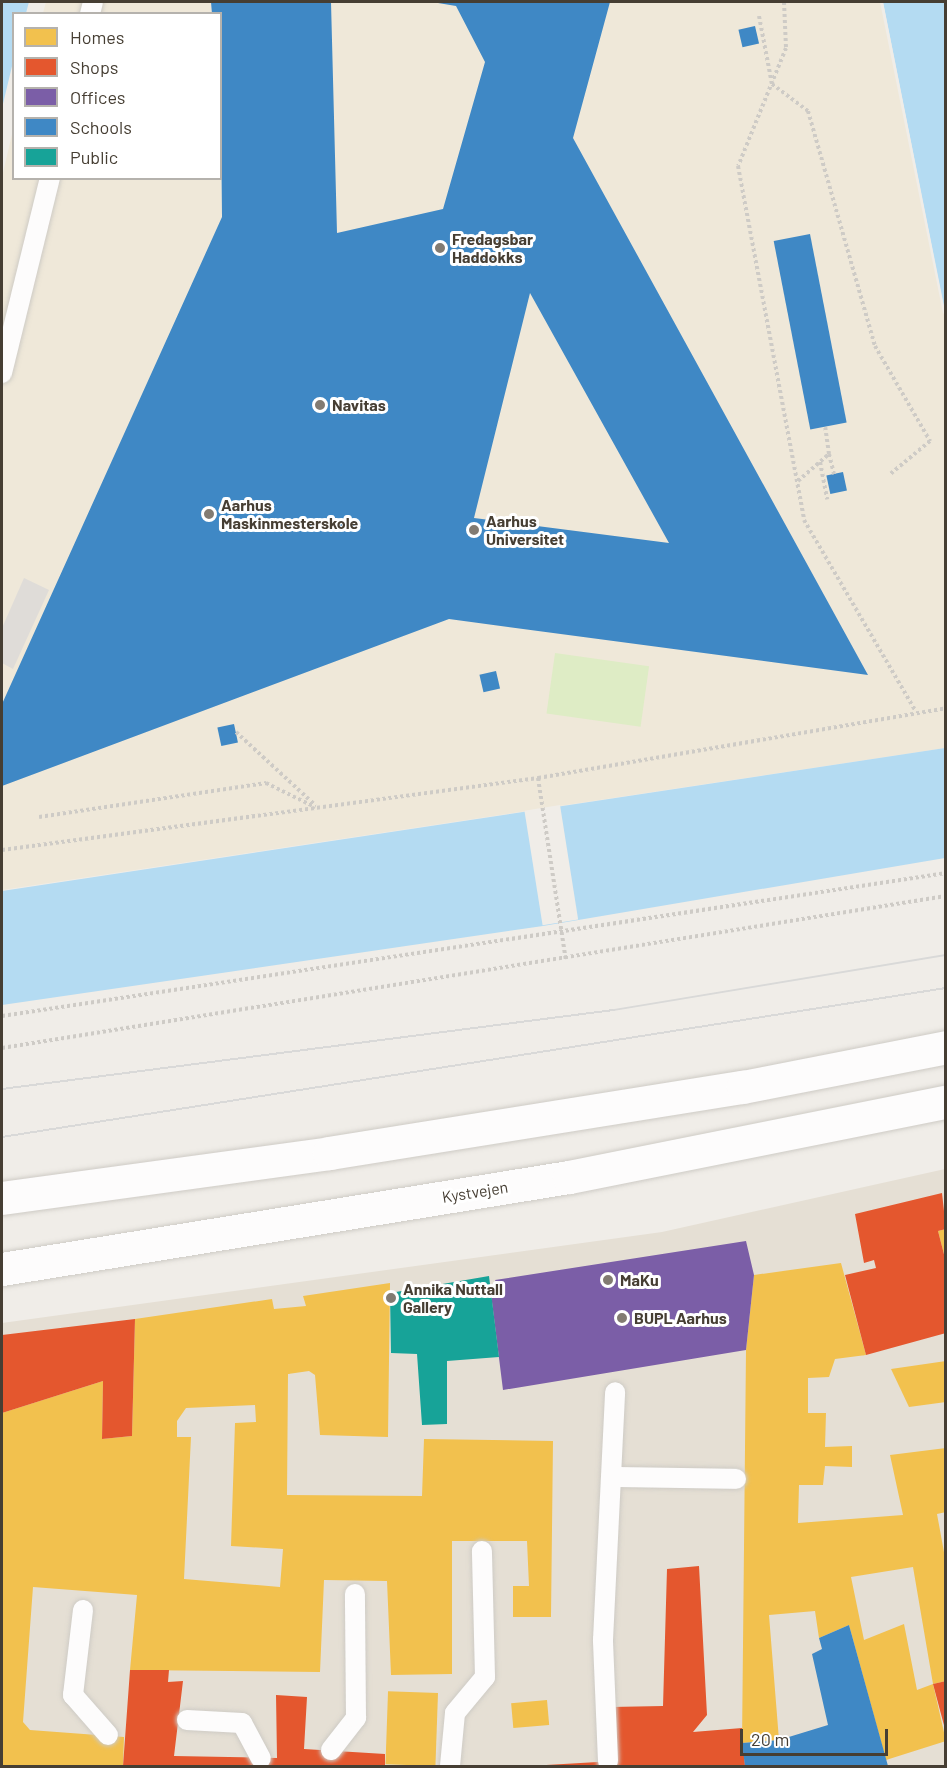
<!DOCTYPE html>
<style>
body{margin:0}
#map{position:relative;width:947px;height:1768px;overflow:hidden;background:#f0ede8;font-family:Barlow,sans-serif}
div>[style]{position:absolute}
.residential>*{inset:0;background:#e5dfd4}
.education>*{inset:0;background:#efe8d9}
.green>*{inset:0;background:#deecc5;transform-origin:0 0}
.parking>*{inset:0;background:#dfdcd8}
.water>*{inset:0;background:#b4dbf2}
.pier>*{inset:0;background:#f0ede8;transform-origin:0 0}
.homes>*{inset:0;background:#f2c14e;transform-origin:0 0}
.shops>*{inset:0;background:#e4572e}
.offices>*{inset:0;background:#7b5ea7}
.schools>*{inset:0;background:#3f88c5;transform-origin:0 0}
.public>*{inset:0;background:#17a398}
.path>*{height:4px;margin-top:-2px;transform-origin:0;background:repeating-linear-gradient(90deg,#cecbc6 0 3px,transparent 0 6px)}
.roads{filter:drop-shadow(0 0 2px #cecbc5) drop-shadow(0 0 2px #cecbc5)}
.service>*{height:20px;margin:-10px;padding:0 10px;transform-origin:10px;border-radius:10px;background:#fdfcfc}
.tertiary>*{height:33px;margin:-16.5px;padding:0 16.5px;transform-origin:16.5px;border-radius:16.5px;background:#fdfcfc}
.tram>*{height:1.5px;margin:-0.75px;padding:0 0.75px;transform-origin:0.75px;border-radius:0.75px;background:#d9d9d8}
.dots>*{width:16px;height:16px;translate:-50% -50%;box-sizing:border-box;border:3px solid #fff;border-radius:50%}
span{translate:-50% -50%;white-space:nowrap;text-align:center;line-height:1.15;-webkit-text-stroke:6px #fff;paint-order:stroke}
.poi-label{font-size:16px;color:#463e33;font-weight:700}
.left{translate:0 -50%;text-align:left}
.street-label{font-size:16px;color:#463e33}
.frame{position:absolute;inset:0;border:3px solid #463e33;pointer-events:none}
.legend{position:absolute;left:12px;top:12px;width:210px;height:168px;box-sizing:border-box;background:#fff;border:2px solid #b5b2ad;margin:0;padding:8px 10px;list-style:none;font-size:18px;color:#463e33}
.legend li{display:flex;align-items:center;gap:12px;height:30px}
.legend b{width:30px;border:2px solid #b5b2ad}
.scale{position:absolute;left:740px;top:1729px;width:148px;height:27px;box-sizing:border-box;border:3px solid #463e33;border-top:0;padding-left:8px;font-size:18px;line-height:21px;white-space:nowrap;color:#463e33;-webkit-text-stroke:4px #fff;paint-order:stroke}
</style>
<div id="map">
<div class="residential">
<div style="clip-path:polygon(945px 1169px,945px 1766px,2px 1766px,2px 1323px,662px 1232px)"></div>
</div>
<div class="education">
<div style="clip-path:polygon(46px 2px,882px 2px,945px 313px,945px 748px,2px 890px,2px 177px,13px 130px,14px 178px,220px 178px,220px 14px,43px 13px)"></div>
</div>
<div class="green">
<div style="left:555px;top:653px;width:95px;height:61px;rotate:8deg"></div>
</div>
<div class="parking">
<div style="clip-path:polygon(24px 578px,49px 590px,13px 669px,2px 663px,2px 628px)"></div>
</div>
<div class="water">
<div style="clip-path:polygon(2px 2px,29px 2px,26px 13px,14px 14px,13px 62px,2px 108px)"></div>
<div style="clip-path:polygon(883px 2px,945px 2px,945px 313px)"></div>
<div style="clip-path:polygon(945px 748px,945px 858px,543px 926px,2px 1005px,2px 891px)"></div>
</div>
<div class="pier">
<div style="clip-path:polygon(880px 2px,883px 2px,946px 316px,943px 313px)"></div>
<div style="left:560px;top:805px;width:116px;height:36px;rotate:81deg"></div>
</div>
<div class="homes">
<div style="clip-path:polygon(946px 1229px,946px 1258px,945px 1258px,938px 1231px)"></div>
<div style="clip-path:polygon(evenodd,841px 1263px,866px 1355px,835px 1359px,829px 1377px,808px 1378px,808px 1413px,826px 1413px,825px 1447px,852px 1446px,852px 1467px,825px 1466px,823px 1485px,799px 1485px,798px 1523px,903px 1515px,890px 1455px,946px 1448px,946px 1512px,937px 1514px,946px 1563px,946px 1681px,933px 1684px,946px 1741px,886px 1760px,849px 1625px,819px 1638px,815px 1611px,769px 1615px,779px 1740px,742px 1743px,746px 1350px,754px 1275px,841px 1263px,913px 1567px,933px 1684px,917px 1690px,904px 1624px,864px 1640px,851px 1577px,913px 1567px)"></div>
<div style="clip-path:polygon(evenodd,390px 1283px,388px 1437px,320px 1435px,315px 1375px,309px 1371px,288px 1374px,287px 1495px,422px 1496px,424px 1439px,553px 1441px,551px 1617px,513px 1617px,513px 1586px,529px 1586px,527px 1541px,452px 1541px,452px 1674px,391px 1675px,387px 1581px,324px 1580px,320px 1672px,130px 1670px,137px 1595px,33px 1587px,23px 1722px,30px 1730px,124px 1737px,123px 1766px,2px 1766px,2px 1413px,103px 1381px,102px 1439px,132px 1436px,135px 1319px,272px 1299px,274px 1309px,306px 1306px,303px 1296px,390px 1283px,255px 1405px,256px 1422px,235px 1423px,231px 1546px,283px 1549px,280px 1587px,184px 1579px,191px 1437px,177px 1437px,177px 1421px,186px 1408px,255px 1405px)"></div>
<div style="clip-path:polygon(946px 1361px,946px 1402px,909px 1407px,891px 1369px)"></div>
<div style="left:438px;top:1693px;width:73px;height:50px;rotate:92deg"></div>
<div style="left:547px;top:1700px;width:25px;height:36px;rotate:85deg"></div>
</div>
<div class="shops">
<div style="clip-path:polygon(942px 1193px,946px 1229px,938px 1231px,946px 1262px,946px 1333px,866px 1355px,845px 1275px,876px 1268px,874px 1260px,864px 1263px,855px 1214px)"></div>
<div style="clip-path:polygon(135px 1319px,132px 1436px,102px 1439px,103px 1381px,2px 1413px,2px 1335px)"></div>
<div style="clip-path:polygon(699px 1566px,707px 1715px,693px 1732px,742px 1728px,745px 1766px,529px 1766px,615px 1761px,611px 1707px,663px 1706px,667px 1569px)"></div>
<div style="clip-path:polygon(130px 1670px,169px 1670px,168px 1682px,183px 1681px,174px 1756px,277px 1758px,276px 1695px,307px 1697px,304px 1749px,385px 1754px,385px 1766px,123px 1766px)"></div>
<div style="clip-path:polygon(946px 1681px,946px 1729px,945px 1729px,933px 1684px)"></div>
</div>
<div class="offices">
<div style="clip-path:polygon(746px 1241px,754px 1275px,746px 1350px,503px 1390px,490px 1286px,497px 1284px,495px 1280px)"></div>
</div>
<div class="schools">
<div style="clip-path:polygon(evenodd,211px 2px,331px 2px,337px 233px,443px 209px,485px 62px,456px 6px,432px 2px,610px 2px,573px 138px,868px 675px,449px 619px,2px 786px,2px 704px,222px 217px,220px 14px,212px 14px,211px 2px,530px 293px,669px 543px,474px 518px,530px 293px)"></div>
<div style="left:755px;top:26px;width:18px;height:17px;rotate:77deg"></div>
<div style="left:810px;top:234px;width:192px;height:37px;rotate:79deg"></div>
<div style="left:843px;top:472px;width:19px;height:17px;rotate:78deg"></div>
<div style="left:496px;top:671px;width:18px;height:17px;rotate:77deg"></div>
<div style="left:234px;top:724px;width:19px;height:17px;rotate:78deg"></div>
<div style="clip-path:polygon(849px 1625px,888px 1766px,745px 1766px,742px 1743px,779px 1740px,828px 1725px,812px 1654px,822px 1649px,819px 1638px)"></div>
</div>
<div class="public">
<div style="clip-path:polygon(489px 1276px,499px 1357px,447px 1361px,447px 1424px,422px 1425px,417px 1354px,391px 1353px,390px 1293px)"></div>
</div>
<div class="path">
<div style="left:784px;top:2px;width:46px;rotate:87.5deg"></div>
<div style="left:786px;top:48px;width:127px;rotate:112.1deg"></div>
<div style="left:738px;top:166px;width:360px;rotate:79.4deg"></div>
<div style="left:804px;top:520px;width:222px;rotate:59.7deg"></div>
<div style="left:759px;top:16px;width:69px;rotate:79.2deg"></div>
<div style="left:772px;top:84px;width:45px;rotate:36.9deg"></div>
<div style="left:808px;top:111px;width:244px;rotate:74.1deg"></div>
<div style="left:875px;top:346px;width:110px;rotate:59.9deg"></div>
<div style="left:930px;top:441px;width:53px;rotate:140.3deg"></div>
<div style="left:829px;top:454px;width:21px;rotate:76deg"></div>
<div style="left:820px;top:462px;width:38px;rotate:79deg"></div>
<div style="left:798px;top:481px;width:41px;rotate:-41.1deg"></div>
<div style="left:829px;top:454px;width:27px;rotate:-98deg"></div>
<div style="left:236px;top:732px;width:108px;rotate:42.7deg"></div>
<div style="left:538px;top:778px;width:185px;rotate:81.3deg"></div>
<div style="left:39px;top:817px;width:230px;rotate:-8.5deg"></div>
<div style="left:266px;top:783px;width:55px;rotate:26.1deg"></div>
<div style="left:2px;top:850px;width:541px;rotate:-7.65deg"></div>
<div style="left:538px;top:778px;width:414px;rotate:-9.7deg"></div>
<div style="left:2px;top:1016px;width:955px;rotate:-8.61deg"></div>
<div style="left:2px;top:1048px;width:956px;rotate:-9.15deg"></div>
</div>
<div class="roads">
<div class="service">
<div style="left:90px;top:14px;width:12px;rotate:-76deg"></div>
<div style="left:2px;top:373px;width:201px;rotate:-76.2deg"></div>
<div style="left:611px;top:1477px;width:125px;rotate:0.9deg"></div>
<div style="left:83px;top:1610px;width:86px;rotate:96.7deg"></div>
<div style="left:73px;top:1695px;width:53px;rotate:48.8deg"></div>
<div style="left:187px;top:1720px;width:55px;rotate:3.1deg"></div>
<div style="left:242px;top:1723px;width:40px;rotate:62deg"></div>
<div style="left:331px;top:1750px;width:41px;rotate:-52deg"></div>
<div style="left:356px;top:1718px;width:124px;rotate:-90.5deg"></div>
<div style="left:608px;top:1761px;width:121px;rotate:-92.4deg"></div>
<div style="left:603px;top:1640px;width:248px;rotate:-87.2deg"></div>
<div style="left:450px;top:1766px;width:53px;rotate:-84.6deg"></div>
<div style="left:455px;top:1713px;width:47px;rotate:-50.2deg"></div>
<div style="left:485px;top:1677px;width:126px;rotate:-91.4deg"></div>
</div>
<div class="tertiary">
<div style="left:2px;top:1198px;width:330px;rotate:-7.8deg"></div>
<div style="left:329px;top:1153px;width:419px;rotate:-9.1deg"></div>
<div style="left:743px;top:1087px;width:207px;rotate:-11.1deg"></div>
<div style="left:2px;top:1269px;width:574px;rotate:-9.22deg"></div>
<div style="left:569px;top:1177px;width:384px;rotate:-11.3deg"></div>
</div>
</div>
<div class="tram">
<div style="left:2px;top:1089px;width:617px;rotate:-7.36deg"></div>
<div style="left:614px;top:1010px;width:337px;rotate:-9.4deg"></div>
<div style="left:2px;top:1137px;width:956px;rotate:-8.97deg"></div>
</div>
<div class="dots">
<div style="left:440px;top:248px;background:#827b72"></div>
<div style="left:320px;top:405px;background:#827b72"></div>
<div style="left:209px;top:514px;background:#827b72"></div>
<div style="left:474px;top:530px;background:#827b72"></div>
<div style="left:608px;top:1280px;background:#827b72"></div>
<div style="left:391px;top:1298px;background:#827b72"></div>
<div style="left:622px;top:1318px;background:#827b72"></div>
</div>
<div class="poi-label">
<span class="left" style="left:452px;top:248px">Fredagsbar<br>Haddokks</span>
<span class="left" style="left:332px;top:405px">Navitas</span>
<span class="left" style="left:221px;top:514px">Aarhus<br>Maskinmesterskole</span>
<span class="left" style="left:486px;top:530px">Aarhus<br>Universitet</span>
<span class="left" style="left:620px;top:1280px">MaKu</span>
<span class="left" style="left:403px;top:1298px">Annika Nuttall<br>Gallery</span>
<span class="left" style="left:634px;top:1318px">BUPL Aarhus</span>
</div>
<div class="street-label">
<span style="left:475px;top:1192px;rotate:-9deg">Kystvejen</span>
</div>
<div class="frame"></div>
<ul class="legend">
<li><b style="height:16px;background:#f2c14e"></b>Homes</li>
<li><b style="height:16px;background:#e4572e"></b>Shops</li>
<li><b style="height:16px;background:#7b5ea7"></b>Offices</li>
<li><b style="height:16px;background:#3f88c5"></b>Schools</li>
<li><b style="height:16px;background:#17a398"></b>Public</li>
</ul>
<div class="scale">20 m</div>
</div>
